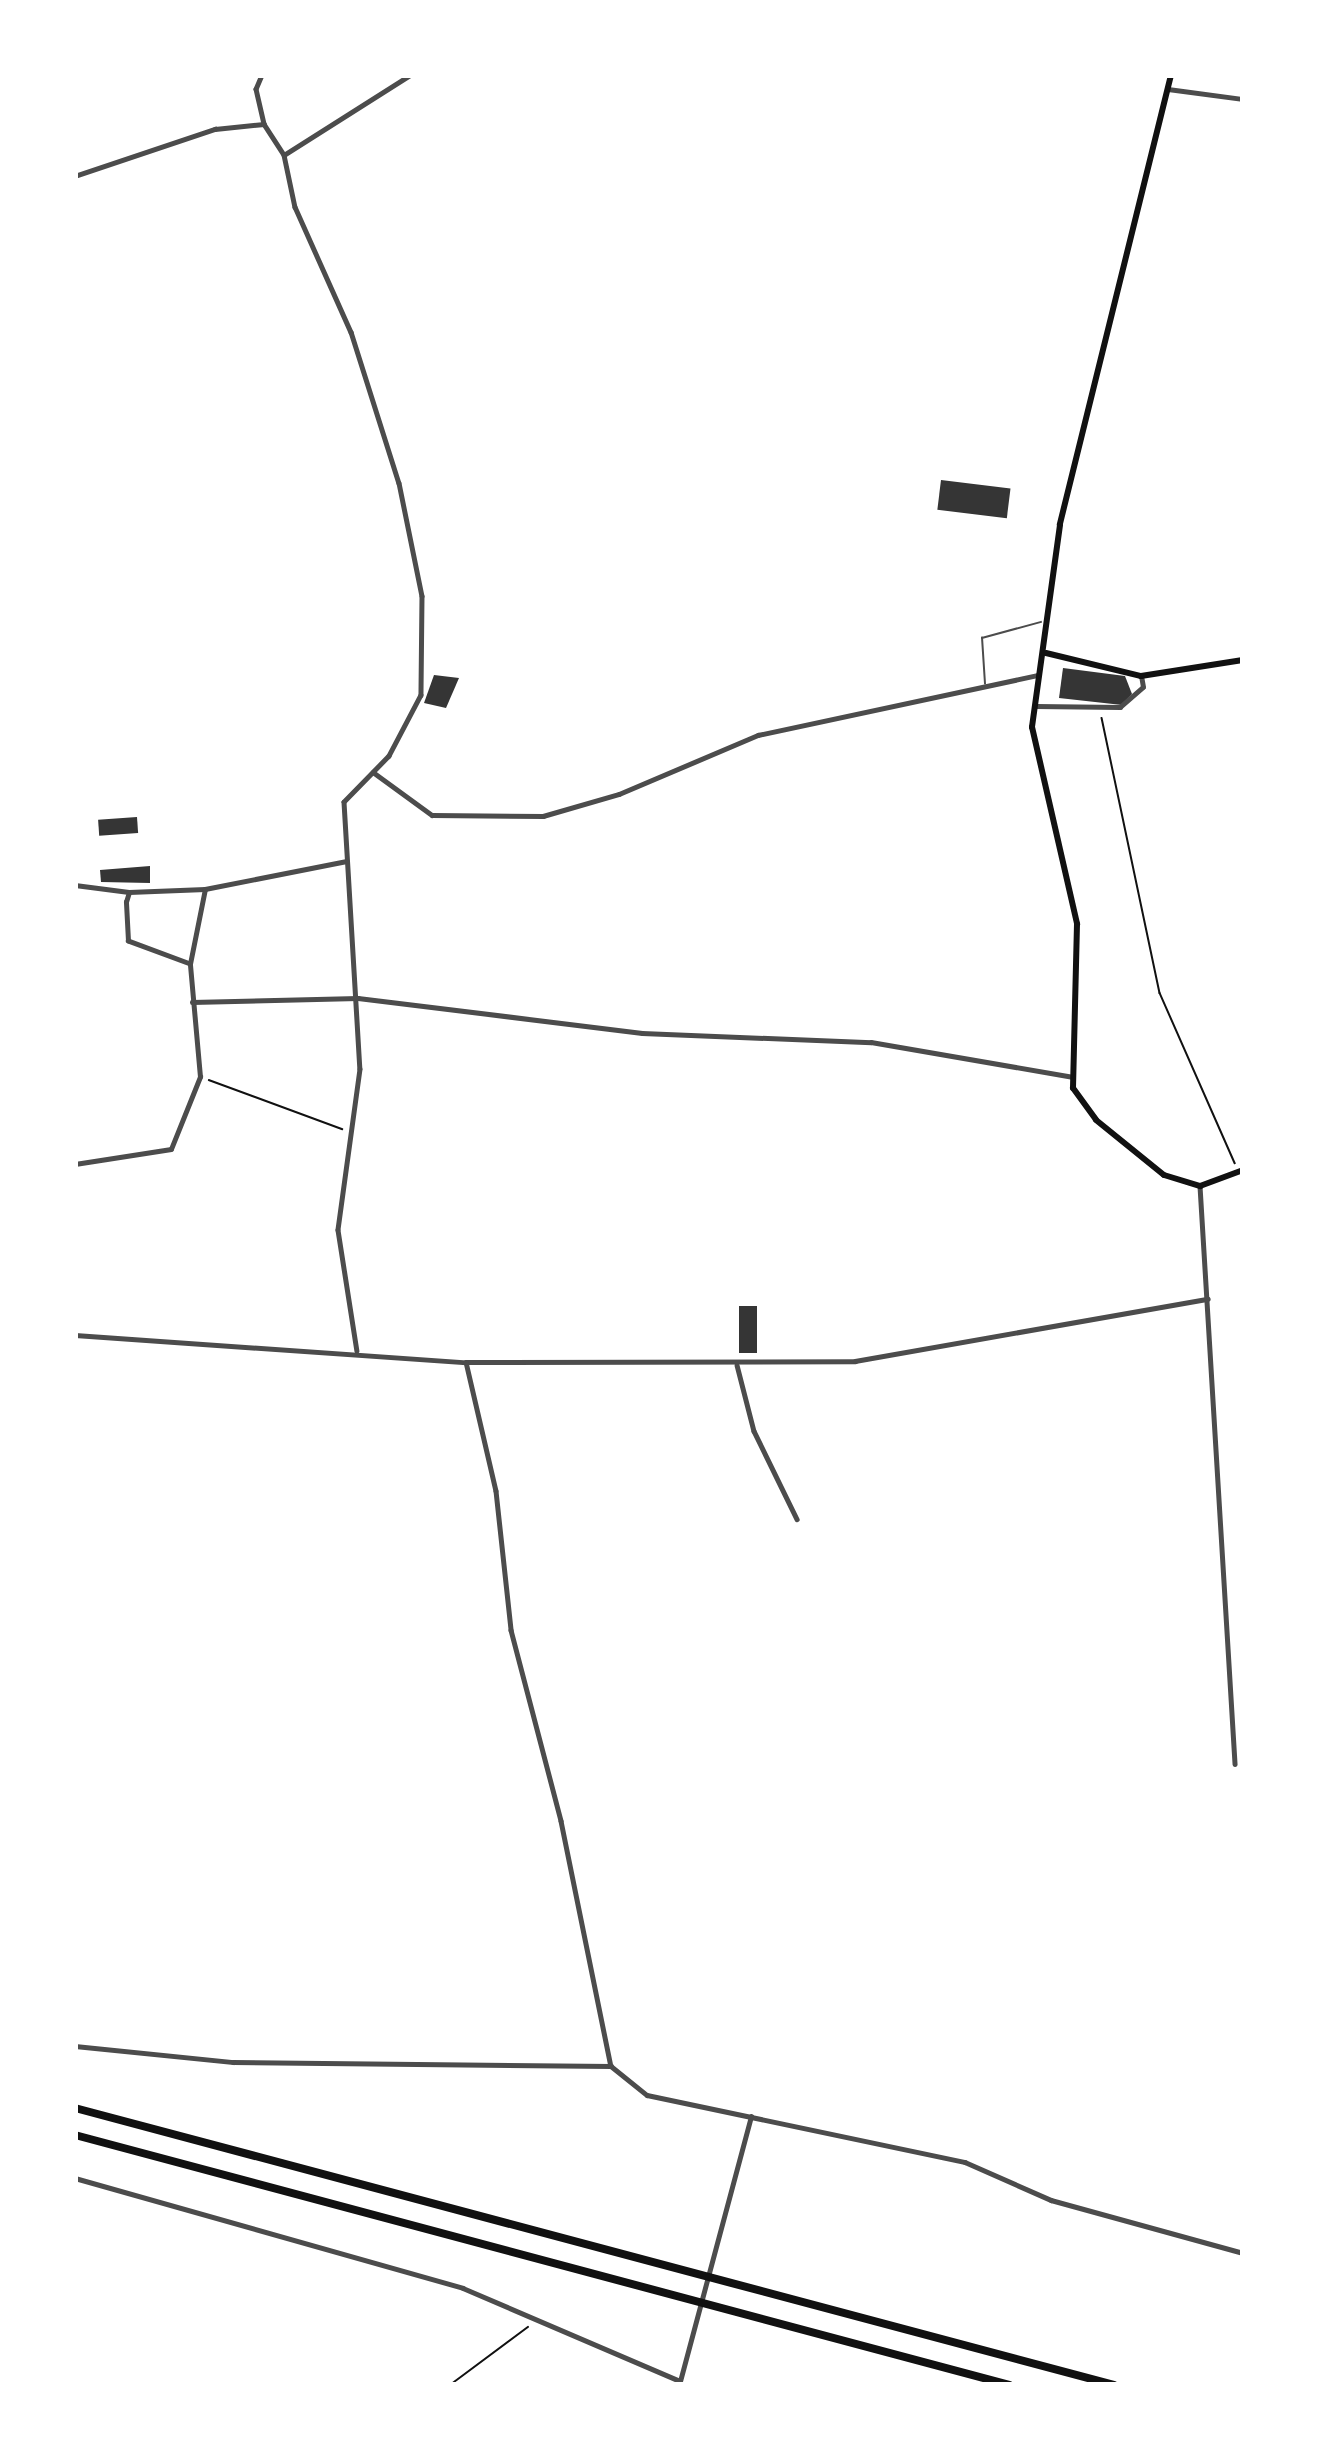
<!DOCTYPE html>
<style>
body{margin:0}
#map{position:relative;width:1318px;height:2460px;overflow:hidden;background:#fff;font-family:Quicksand,sans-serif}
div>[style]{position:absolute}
.building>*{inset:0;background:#353535;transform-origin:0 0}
.path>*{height:1.5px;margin:-0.75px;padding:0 0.75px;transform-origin:0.75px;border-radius:0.75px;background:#111}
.service>*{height:1.5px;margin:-0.75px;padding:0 0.75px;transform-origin:0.75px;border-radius:0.75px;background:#4c4c4c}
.minor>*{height:4.5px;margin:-2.25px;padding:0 2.25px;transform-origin:2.25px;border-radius:2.25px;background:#4c4c4c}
.secondary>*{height:6px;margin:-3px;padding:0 3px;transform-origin:3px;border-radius:3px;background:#111}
.motorway>*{height:8px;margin:-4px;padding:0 4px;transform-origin:4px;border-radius:4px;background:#111}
span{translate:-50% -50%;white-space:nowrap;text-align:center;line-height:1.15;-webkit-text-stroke:9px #fff;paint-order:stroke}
.frame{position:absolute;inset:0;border:78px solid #fff;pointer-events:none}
</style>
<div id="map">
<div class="building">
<div style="left:941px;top:480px;width:70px;height:30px;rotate:7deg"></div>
<div style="clip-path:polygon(1063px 668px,1125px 676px,1132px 694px,1122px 705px,1059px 698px)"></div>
<div style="clip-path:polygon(434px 675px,459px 678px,446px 708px,424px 703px)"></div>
<div style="left:137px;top:817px;width:16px;height:39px;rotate:86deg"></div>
<div style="clip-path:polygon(150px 866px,150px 883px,101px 882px,100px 870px)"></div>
<div style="left:739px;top:1306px;width:18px;height:47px"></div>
</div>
<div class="path">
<div style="left:1102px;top:718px;width:281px;rotate:78.1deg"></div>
<div style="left:1160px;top:993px;width:186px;rotate:66.2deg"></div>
<div style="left:209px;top:1080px;width:142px;rotate:20.2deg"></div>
<div style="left:450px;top:2385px;width:97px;rotate:-36.6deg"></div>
</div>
<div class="service">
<div style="left:985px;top:684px;width:46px;rotate:-93.7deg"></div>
<div style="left:982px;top:638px;width:61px;rotate:-15.2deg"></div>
</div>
<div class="minor">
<div style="left:262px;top:75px;width:15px;rotate:113deg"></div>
<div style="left:256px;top:89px;width:36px;rotate:77deg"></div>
<div style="left:264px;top:124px;width:37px;rotate:57deg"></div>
<div style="left:284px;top:155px;width:53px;rotate:78.1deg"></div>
<div style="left:295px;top:207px;width:137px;rotate:65.9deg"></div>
<div style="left:351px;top:332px;width:158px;rotate:72.4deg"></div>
<div style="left:399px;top:483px;width:115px;rotate:78.5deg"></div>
<div style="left:422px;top:596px;width:99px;rotate:90.6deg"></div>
<div style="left:421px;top:695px;width:69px;rotate:117.7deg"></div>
<div style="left:389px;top:756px;width:64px;rotate:134.4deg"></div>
<div style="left:344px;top:802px;width:267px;rotate:86.6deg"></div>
<div style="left:360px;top:1069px;width:162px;rotate:97.8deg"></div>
<div style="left:338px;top:1230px;width:122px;rotate:81.1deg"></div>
<div style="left:1168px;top:89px;width:76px;rotate:7.6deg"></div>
<div style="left:284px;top:155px;width:149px;rotate:-32.4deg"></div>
<div style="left:75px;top:176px;width:148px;rotate:-18.6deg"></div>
<div style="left:215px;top:129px;width:49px;rotate:-5.8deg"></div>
<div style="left:1036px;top:706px;width:84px;rotate:0.7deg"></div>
<div style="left:1120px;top:707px;width:30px;rotate:-41deg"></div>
<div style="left:1143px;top:687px;width:11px;rotate:-100deg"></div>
<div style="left:373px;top:772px;width:73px;rotate:36.1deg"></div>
<div style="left:432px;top:815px;width:111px;rotate:0.5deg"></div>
<div style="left:543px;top:816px;width:79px;rotate:-16.1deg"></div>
<div style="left:619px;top:794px;width:151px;rotate:-23deg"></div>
<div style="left:758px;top:735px;width:285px;rotate:-12.1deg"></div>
<div style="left:75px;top:885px;width:54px;rotate:7.4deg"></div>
<div style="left:190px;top:964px;width:66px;rotate:-159.6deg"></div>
<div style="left:128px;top:941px;width:39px;rotate:-93deg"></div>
<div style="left:126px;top:902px;width:10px;rotate:-73deg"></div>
<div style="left:129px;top:892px;width:76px;rotate:-2.3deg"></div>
<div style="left:192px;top:1002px;width:166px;rotate:-1.4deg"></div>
<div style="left:358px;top:998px;width:286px;rotate:7deg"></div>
<div style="left:642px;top:1033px;width:229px;rotate:2.3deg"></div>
<div style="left:871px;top:1042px;width:205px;rotate:9.8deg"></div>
<div style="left:75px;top:1164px;width:97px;rotate:-8.9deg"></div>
<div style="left:171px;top:1149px;width:78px;rotate:-68.1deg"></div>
<div style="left:200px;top:1077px;width:113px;rotate:-95.1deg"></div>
<div style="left:190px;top:964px;width:76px;rotate:-78.7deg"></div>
<div style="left:205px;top:889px;width:144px;rotate:-11.2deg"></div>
<div style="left:1200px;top:1186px;width:579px;rotate:86.53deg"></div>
<div style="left:75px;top:1335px;width:392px;rotate:4deg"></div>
<div style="left:466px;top:1362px;width:389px;rotate:-0.1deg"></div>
<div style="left:855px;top:1361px;width:358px;rotate:-10deg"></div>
<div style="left:466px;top:1362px;width:132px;rotate:76.9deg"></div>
<div style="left:496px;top:1491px;width:140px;rotate:83.8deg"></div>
<div style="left:511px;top:1630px;width:197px;rotate:75.3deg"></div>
<div style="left:561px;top:1821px;width:250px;rotate:78.5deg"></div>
<div style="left:611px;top:2066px;width:46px;rotate:38.9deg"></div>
<div style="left:647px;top:2095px;width:325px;rotate:11.9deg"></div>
<div style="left:965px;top:2162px;width:94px;rotate:23.8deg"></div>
<div style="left:1051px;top:2200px;width:199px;rotate:15.4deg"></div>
<div style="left:737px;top:1365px;width:68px;rotate:75.6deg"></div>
<div style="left:754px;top:1431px;width:98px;rotate:64deg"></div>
<div style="left:75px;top:2046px;width:159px;rotate:5.8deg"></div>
<div style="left:233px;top:2062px;width:378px;rotate:0.6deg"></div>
<div style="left:75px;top:2178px;width:403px;rotate:15.8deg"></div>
<div style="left:463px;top:2288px;width:236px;rotate:23.2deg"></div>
<div style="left:679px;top:2385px;width:278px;rotate:-75deg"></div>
</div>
<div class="secondary">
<div style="left:1171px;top:75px;width:463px;rotate:103.9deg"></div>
<div style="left:1060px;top:525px;width:204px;rotate:97.9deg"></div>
<div style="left:1032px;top:727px;width:202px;rotate:77.1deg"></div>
<div style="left:1077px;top:924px;width:164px;rotate:91.4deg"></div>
<div style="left:1073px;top:1088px;width:39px;rotate:54deg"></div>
<div style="left:1096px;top:1120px;width:87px;rotate:39deg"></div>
<div style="left:1164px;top:1175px;width:38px;rotate:17deg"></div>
<div style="left:1200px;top:1186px;width:46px;rotate:-20.4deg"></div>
<div style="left:1046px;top:653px;width:98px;rotate:13.6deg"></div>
<div style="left:1141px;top:676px;width:103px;rotate:-8.9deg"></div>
</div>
<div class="motorway">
<div style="left:75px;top:2108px;width:1075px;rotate:14.93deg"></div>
<div style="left:75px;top:2135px;width:967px;rotate:14.98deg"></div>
</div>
<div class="frame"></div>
</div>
